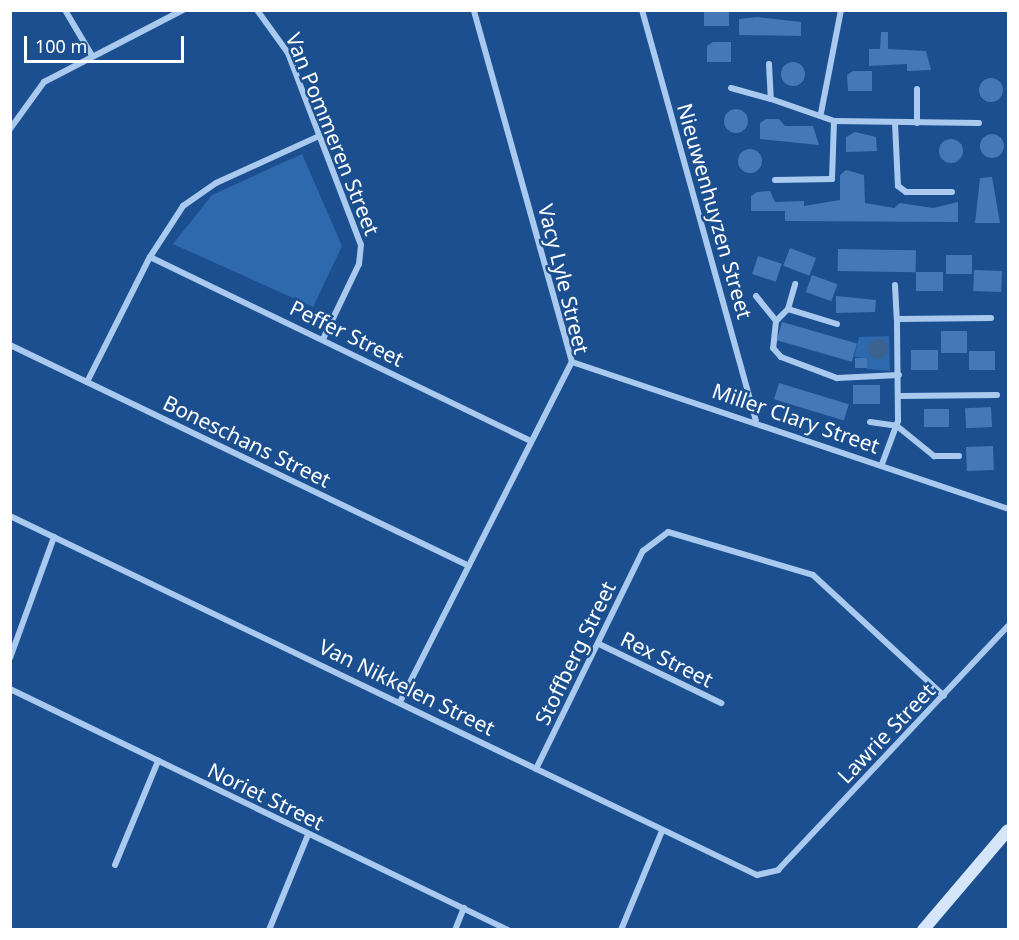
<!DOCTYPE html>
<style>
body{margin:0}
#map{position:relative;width:1019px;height:940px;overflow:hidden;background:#1b4f8f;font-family:"Noto Sans",sans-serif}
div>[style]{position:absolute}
.green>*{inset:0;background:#2e69ad}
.water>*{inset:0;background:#3c6290}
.round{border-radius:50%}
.building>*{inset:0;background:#4478b7;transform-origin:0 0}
.minor>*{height:6px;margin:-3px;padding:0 3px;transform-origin:3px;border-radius:3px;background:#a9c9ee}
.secondary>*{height:12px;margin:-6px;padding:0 6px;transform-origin:6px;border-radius:6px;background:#d6e6fa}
span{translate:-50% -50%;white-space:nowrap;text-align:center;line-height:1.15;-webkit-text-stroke:5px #1b4f8f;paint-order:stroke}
.street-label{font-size:21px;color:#fff}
.frame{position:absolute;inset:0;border:12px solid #fff;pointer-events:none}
.scale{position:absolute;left:24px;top:36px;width:160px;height:27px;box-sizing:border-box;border:3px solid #fff;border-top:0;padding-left:8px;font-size:18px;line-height:21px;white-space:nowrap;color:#fff;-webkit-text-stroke:4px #1b4f8f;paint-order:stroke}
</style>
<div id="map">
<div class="green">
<div style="clip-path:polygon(302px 154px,342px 246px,313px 307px,173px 244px,212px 195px)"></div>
<div style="clip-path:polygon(889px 336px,890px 371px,867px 369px,867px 358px,854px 357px,859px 337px)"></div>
</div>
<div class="water">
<div class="round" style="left:868px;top:339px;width:20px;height:20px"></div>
</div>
<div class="building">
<div style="left:704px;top:11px;width:25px;height:15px"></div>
<div style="clip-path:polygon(757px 17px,801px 22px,801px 36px,739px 35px,739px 19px)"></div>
<div style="clip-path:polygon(881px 32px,888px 32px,888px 49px,926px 51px,931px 70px,907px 71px,907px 64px,869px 66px,869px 49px,880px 49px)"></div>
<div style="clip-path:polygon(713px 42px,731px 42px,731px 62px,707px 62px,707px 46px)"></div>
<div class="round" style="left:781px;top:62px;width:24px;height:24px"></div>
<div style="clip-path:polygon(853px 71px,872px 71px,872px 91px,848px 91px,847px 75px)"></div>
<div class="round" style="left:979px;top:78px;width:24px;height:24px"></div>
<div class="round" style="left:724px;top:109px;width:24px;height:24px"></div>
<div style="clip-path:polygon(766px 119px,779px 119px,785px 126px,813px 126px,819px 145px,760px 139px,760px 123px)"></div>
<div style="clip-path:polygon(855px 132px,876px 137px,877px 151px,846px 152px,846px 137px)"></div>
<div class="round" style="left:980px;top:134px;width:24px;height:24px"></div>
<div class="round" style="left:939px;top:139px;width:24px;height:24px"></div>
<div class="round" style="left:738px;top:149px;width:24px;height:24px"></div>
<div style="clip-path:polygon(846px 170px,864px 175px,865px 203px,894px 208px,900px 203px,933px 208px,958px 202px,958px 222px,785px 221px,785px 211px,751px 211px,751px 196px,757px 192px,770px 191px,775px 202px,804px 201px,804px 206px,840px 200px,840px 175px)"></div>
<div style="clip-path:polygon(992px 177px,1000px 223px,975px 223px,980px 178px)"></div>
<div style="left:790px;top:248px;width:28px;height:19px;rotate:21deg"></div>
<div style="left:838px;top:249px;width:78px;height:22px;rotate:1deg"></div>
<div style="left:946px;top:255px;width:26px;height:19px"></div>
<div style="left:758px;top:256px;width:25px;height:19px;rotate:18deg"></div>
<div style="left:974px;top:270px;width:28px;height:21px;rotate:2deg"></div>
<div style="left:916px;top:272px;width:27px;height:19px"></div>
<div style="left:812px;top:275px;width:27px;height:18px;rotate:20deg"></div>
<div style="clip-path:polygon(836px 296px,876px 300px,875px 312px,836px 313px)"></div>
<div style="left:782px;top:322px;width:78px;height:19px;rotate:16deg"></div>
<div style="left:941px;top:331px;width:26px;height:22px"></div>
<div style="left:911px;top:350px;width:27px;height:20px"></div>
<div style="left:969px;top:351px;width:26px;height:19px"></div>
<div style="left:855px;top:358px;width:12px;height:10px"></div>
<div style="left:779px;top:383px;width:73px;height:17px;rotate:17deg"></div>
<div style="left:880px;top:385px;width:19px;height:27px;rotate:90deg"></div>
<div style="left:991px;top:407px;width:20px;height:26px;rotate:87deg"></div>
<div style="left:949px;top:409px;width:18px;height:25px;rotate:90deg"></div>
<div style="left:993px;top:446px;width:24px;height:27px;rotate:88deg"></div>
</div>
<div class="minor">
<div style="left:65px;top:10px;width:51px;rotate:59.4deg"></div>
<div style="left:257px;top:10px;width:53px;rotate:54.2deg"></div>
<div style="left:288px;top:53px;width:205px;rotate:69.2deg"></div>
<div style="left:361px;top:245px;width:19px;rotate:96deg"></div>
<div style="left:359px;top:264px;width:83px;rotate:115.6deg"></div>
<div style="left:642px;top:10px;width:426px;rotate:74.5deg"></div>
<div style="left:769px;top:64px;width:35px;rotate:87deg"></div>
<div style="left:771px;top:99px;width:67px;rotate:19.2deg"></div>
<div style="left:834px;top:121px;width:145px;rotate:0.8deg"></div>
<div style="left:731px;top:88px;width:41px;rotate:15.4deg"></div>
<div style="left:917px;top:89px;width:34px;rotate:90deg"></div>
<div style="left:821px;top:113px;width:105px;rotate:-79deg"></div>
<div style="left:895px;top:123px;width:63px;rotate:87.3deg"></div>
<div style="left:898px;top:186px;width:10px;rotate:37deg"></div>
<div style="left:906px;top:192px;width:46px"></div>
<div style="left:10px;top:129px;width:58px;rotate:-54.1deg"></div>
<div style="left:44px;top:82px;width:157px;rotate:-27.4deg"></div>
<div style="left:775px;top:180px;width:57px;rotate:-1deg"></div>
<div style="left:832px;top:179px;width:58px;rotate:-88deg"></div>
<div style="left:150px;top:257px;width:420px;rotate:25.8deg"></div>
<div style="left:895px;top:285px;width:34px;rotate:87deg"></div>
<div style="left:756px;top:296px;width:32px;rotate:51deg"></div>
<div style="left:788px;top:309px;width:26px;rotate:-74deg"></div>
<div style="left:837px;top:324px;width:51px;rotate:-163deg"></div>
<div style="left:788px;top:309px;width:17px;rotate:135deg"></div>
<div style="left:776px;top:321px;width:27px;rotate:96deg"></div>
<div style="left:773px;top:348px;width:12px;rotate:48deg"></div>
<div style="left:781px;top:357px;width:60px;rotate:20.6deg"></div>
<div style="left:837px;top:378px;width:62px;rotate:-2.8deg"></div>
<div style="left:10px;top:345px;width:509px;rotate:25.71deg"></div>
<div style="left:572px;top:362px;width:460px;rotate:18.6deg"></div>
<div style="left:87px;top:382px;width:140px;rotate:-63.3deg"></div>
<div style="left:150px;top:257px;width:61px;rotate:-57.1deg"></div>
<div style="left:183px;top:206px;width:40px;rotate:-34.9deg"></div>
<div style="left:216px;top:183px;width:113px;rotate:-24.5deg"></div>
<div style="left:900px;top:396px;width:97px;rotate:-0.6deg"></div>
<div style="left:870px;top:422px;width:27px;rotate:8deg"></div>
<div style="left:897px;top:426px;width:48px;rotate:39deg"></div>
<div style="left:934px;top:456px;width:25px"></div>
<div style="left:882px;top:464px;width:46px;rotate:-69.6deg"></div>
<div style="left:898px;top:421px;width:102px;rotate:-90.6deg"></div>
<div style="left:897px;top:319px;width:94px;rotate:-0.6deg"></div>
<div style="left:10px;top:516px;width:829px;rotate:25.67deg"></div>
<div style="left:757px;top:875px;width:22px;rotate:-13deg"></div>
<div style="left:778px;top:870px;width:335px;rotate:-46.7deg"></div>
<div style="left:599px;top:644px;width:136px;rotate:25.8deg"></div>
<div style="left:10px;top:658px;width:129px;rotate:-70deg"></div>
<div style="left:10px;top:689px;width:553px;rotate:25.82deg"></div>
<div style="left:400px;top:702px;width:381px;rotate:-63.2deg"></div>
<div style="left:572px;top:362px;width:365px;rotate:-105.6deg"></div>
<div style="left:536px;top:769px;width:243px;rotate:-63.9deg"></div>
<div style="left:643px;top:551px;width:31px;rotate:-37deg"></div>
<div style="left:668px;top:532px;width:151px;rotate:16.5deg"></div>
<div style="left:813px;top:575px;width:178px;rotate:42.7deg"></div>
<div style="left:115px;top:865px;width:113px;rotate:-67.5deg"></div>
<div style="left:269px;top:930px;width:103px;rotate:-67.7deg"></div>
<div style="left:455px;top:930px;width:24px;rotate:-68deg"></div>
<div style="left:621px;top:930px;width:107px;rotate:-67.5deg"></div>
</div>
<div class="secondary">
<div style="left:923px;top:930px;width:131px;rotate:-49.6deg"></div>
</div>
<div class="street-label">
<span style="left:333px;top:134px;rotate:68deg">Van Pommeren Street</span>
<span style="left:715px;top:211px;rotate:74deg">Nieuwenhuyzen Street</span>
<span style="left:564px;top:279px;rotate:76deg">Vacy Lyle Street</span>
<span style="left:347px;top:333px;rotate:26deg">Peffer Street</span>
<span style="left:796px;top:418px;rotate:19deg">Miller Clary Street</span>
<span style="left:247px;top:441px;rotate:26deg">Boneschans Street</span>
<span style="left:575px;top:653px;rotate:-64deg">Stoffberg Street</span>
<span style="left:667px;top:659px;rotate:26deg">Rex Street</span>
<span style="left:407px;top:687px;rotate:26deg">Van Nikkelen Street</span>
<span style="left:886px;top:733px;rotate:-46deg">Lawrie Street</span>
<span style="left:266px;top:796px;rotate:26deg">Noriet Street</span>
</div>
<div class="frame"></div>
<div class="scale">100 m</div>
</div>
